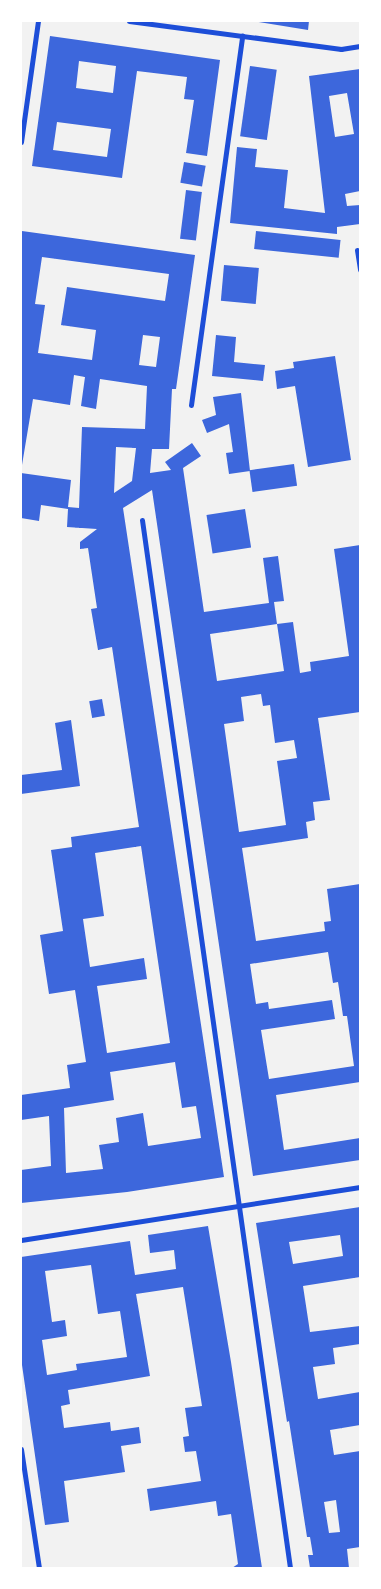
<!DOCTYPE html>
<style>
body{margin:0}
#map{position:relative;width:381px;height:1589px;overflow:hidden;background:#f2f2f2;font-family:"Titillium Web",sans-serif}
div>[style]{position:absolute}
.building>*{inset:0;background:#3d67dc;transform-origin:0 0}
.minor>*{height:5px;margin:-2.5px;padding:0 2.5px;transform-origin:2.5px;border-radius:2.5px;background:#1d4ed8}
span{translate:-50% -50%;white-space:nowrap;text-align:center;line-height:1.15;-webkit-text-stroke:4.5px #fff;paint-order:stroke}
.frame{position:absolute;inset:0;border:22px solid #fff;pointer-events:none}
</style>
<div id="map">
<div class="building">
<div style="clip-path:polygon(252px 21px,309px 21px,308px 30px)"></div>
<div style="clip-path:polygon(evenodd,50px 36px,220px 60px,207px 156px,186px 153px,194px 100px,184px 99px,187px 77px,137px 71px,122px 178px,32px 166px,50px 36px,79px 61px,116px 66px,113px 93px,76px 88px,79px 61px,50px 36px,57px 122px,111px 129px,107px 157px,53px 150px,57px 122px)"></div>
<div style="left:250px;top:66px;width:27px;height:71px;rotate:8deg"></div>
<div style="clip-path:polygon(evenodd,360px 69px,360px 191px,345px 194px,347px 206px,360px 205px,360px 224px,337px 227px,337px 234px,230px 223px,237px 147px,257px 149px,255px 167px,288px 170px,284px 208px,325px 213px,309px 76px,360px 69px,347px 93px,354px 134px,335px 137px,329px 96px,347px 93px)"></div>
<div style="left:184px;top:162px;width:22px;height:21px;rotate:10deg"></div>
<div style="left:186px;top:190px;width:16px;height:49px;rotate:7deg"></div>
<div style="clip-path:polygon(evenodd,22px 231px,195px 255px,176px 389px,172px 389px,169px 449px,152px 449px,150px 473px,171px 470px,165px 462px,192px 443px,201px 456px,183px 468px,204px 612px,269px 603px,263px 558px,278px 556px,284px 601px,274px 602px,277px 624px,293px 622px,300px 673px,311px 671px,310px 662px,349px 656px,334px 549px,360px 545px,360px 712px,318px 718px,330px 800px,313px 802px,315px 820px,306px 822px,308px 838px,242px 848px,256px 941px,325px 931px,324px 922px,331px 921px,327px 889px,360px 884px,360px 1082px,276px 1095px,284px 1150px,360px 1138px,360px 1160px,253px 1176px,152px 490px,123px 508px,224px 1177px,127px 1192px,21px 1203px,21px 1170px,51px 1166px,49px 1116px,21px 1120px,21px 1095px,70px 1088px,67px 1065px,86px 1062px,75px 990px,49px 994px,40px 935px,63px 931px,51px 850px,72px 847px,71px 837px,139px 827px,112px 647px,98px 650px,91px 609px,97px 608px,88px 548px,80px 549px,80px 542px,97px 529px,67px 527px,68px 509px,41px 505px,39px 521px,21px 518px,21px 473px,71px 480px,68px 507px,79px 508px,82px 427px,145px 429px,147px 386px,100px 379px,96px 409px,81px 406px,85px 377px,74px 375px,70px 405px,33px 399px,21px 471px,22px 231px,42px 257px,169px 274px,165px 301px,67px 287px,61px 325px,96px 330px,92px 360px,38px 353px,45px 305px,35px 304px,42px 257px,22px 231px,143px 335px,160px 337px,156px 367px,139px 365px,143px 335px,22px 231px,116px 447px,136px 448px,132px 481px,114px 493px,116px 447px,22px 231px,277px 624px,284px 671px,217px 681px,210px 634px,277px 624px,22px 231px,261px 694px,263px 706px,270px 705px,275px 743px,294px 740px,297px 758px,277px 761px,286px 825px,239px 832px,224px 724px,244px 721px,241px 697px,261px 694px,22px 231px,141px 846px,170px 1043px,107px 1053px,97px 986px,147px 979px,144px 958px,90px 967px,83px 919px,104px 916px,95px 853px,141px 846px,22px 231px,328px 952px,333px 983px,338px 982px,343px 1016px,347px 1016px,354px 1066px,269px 1079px,261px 1030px,335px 1019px,332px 1000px,269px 1009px,268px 1002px,256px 1004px,250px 964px,328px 952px,22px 231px,175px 1062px,182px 1108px,196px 1106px,201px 1138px,148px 1146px,143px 1113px,116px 1118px,119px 1142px,99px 1145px,103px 1169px,66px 1173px,64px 1108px,114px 1100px,110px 1072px,175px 1062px)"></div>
<div style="left:256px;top:231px;width:85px;height:18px;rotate:6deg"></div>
<div style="left:224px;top:265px;width:35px;height:36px;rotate:5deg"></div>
<div style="clip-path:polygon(216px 335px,236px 337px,234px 362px,265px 365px,263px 381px,212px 376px)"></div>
<div style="clip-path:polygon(335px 356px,351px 460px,308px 467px,295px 386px,277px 389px,275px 371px,294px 368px,293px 362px)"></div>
<div style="clip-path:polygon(241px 393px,250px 471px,229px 474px,226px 453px,233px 452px,229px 424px,207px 433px,202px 420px,216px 415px,213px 397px)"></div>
<div style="left:294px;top:464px;width:22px;height:45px;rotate:82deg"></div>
<div style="left:245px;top:509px;width:39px;height:39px;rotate:81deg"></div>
<div style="left:102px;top:699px;width:17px;height:13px;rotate:80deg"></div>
<div style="clip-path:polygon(71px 720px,80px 786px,21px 794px,21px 775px,62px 770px,55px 723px)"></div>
<div style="clip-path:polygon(evenodd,360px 1207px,360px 1277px,303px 1286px,310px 1332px,360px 1326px,360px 1344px,333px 1348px,335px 1364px,313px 1367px,318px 1399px,360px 1392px,360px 1425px,330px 1430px,334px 1455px,360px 1451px,360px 1547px,347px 1549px,349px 1568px,310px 1568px,308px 1555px,313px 1555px,310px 1537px,307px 1537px,289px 1421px,287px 1422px,256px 1223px,360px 1207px,340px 1235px,343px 1256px,293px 1264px,289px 1242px,340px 1235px,360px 1207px,336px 1500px,340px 1532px,329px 1533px,324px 1502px,336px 1500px)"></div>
<div style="clip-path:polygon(evenodd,208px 1226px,231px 1362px,262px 1568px,232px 1568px,238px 1564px,231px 1514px,218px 1516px,216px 1501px,150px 1511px,147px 1489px,201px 1481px,196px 1451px,185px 1452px,183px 1437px,189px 1436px,185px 1408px,202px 1406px,183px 1287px,136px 1294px,150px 1376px,68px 1390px,70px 1404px,61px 1406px,64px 1428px,110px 1422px,111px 1431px,139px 1427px,141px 1443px,121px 1446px,125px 1472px,64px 1481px,69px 1522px,45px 1525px,21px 1358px,21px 1257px,130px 1241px,135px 1275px,176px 1269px,174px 1250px,150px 1253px,148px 1235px,208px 1226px,91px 1265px,98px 1314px,120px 1311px,127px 1357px,76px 1364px,77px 1370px,47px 1375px,42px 1340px,67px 1336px,65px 1320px,52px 1322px,45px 1271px,91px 1265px)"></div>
</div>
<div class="minor">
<div style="left:129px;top:21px;width:214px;rotate:7.5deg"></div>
<div style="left:341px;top:49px;width:19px;rotate:-9deg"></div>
<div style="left:21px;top:142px;width:122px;rotate:-82deg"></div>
<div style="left:357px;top:250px;width:20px;rotate:81deg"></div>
<div style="left:191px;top:405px;width:373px;rotate:-82.1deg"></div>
<div style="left:142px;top:520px;width:1058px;rotate:81.96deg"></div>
<div style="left:21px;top:1240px;width:343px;rotate:-8.9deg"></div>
<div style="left:21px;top:1449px;width:120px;rotate:81.4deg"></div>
</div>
<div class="frame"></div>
</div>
